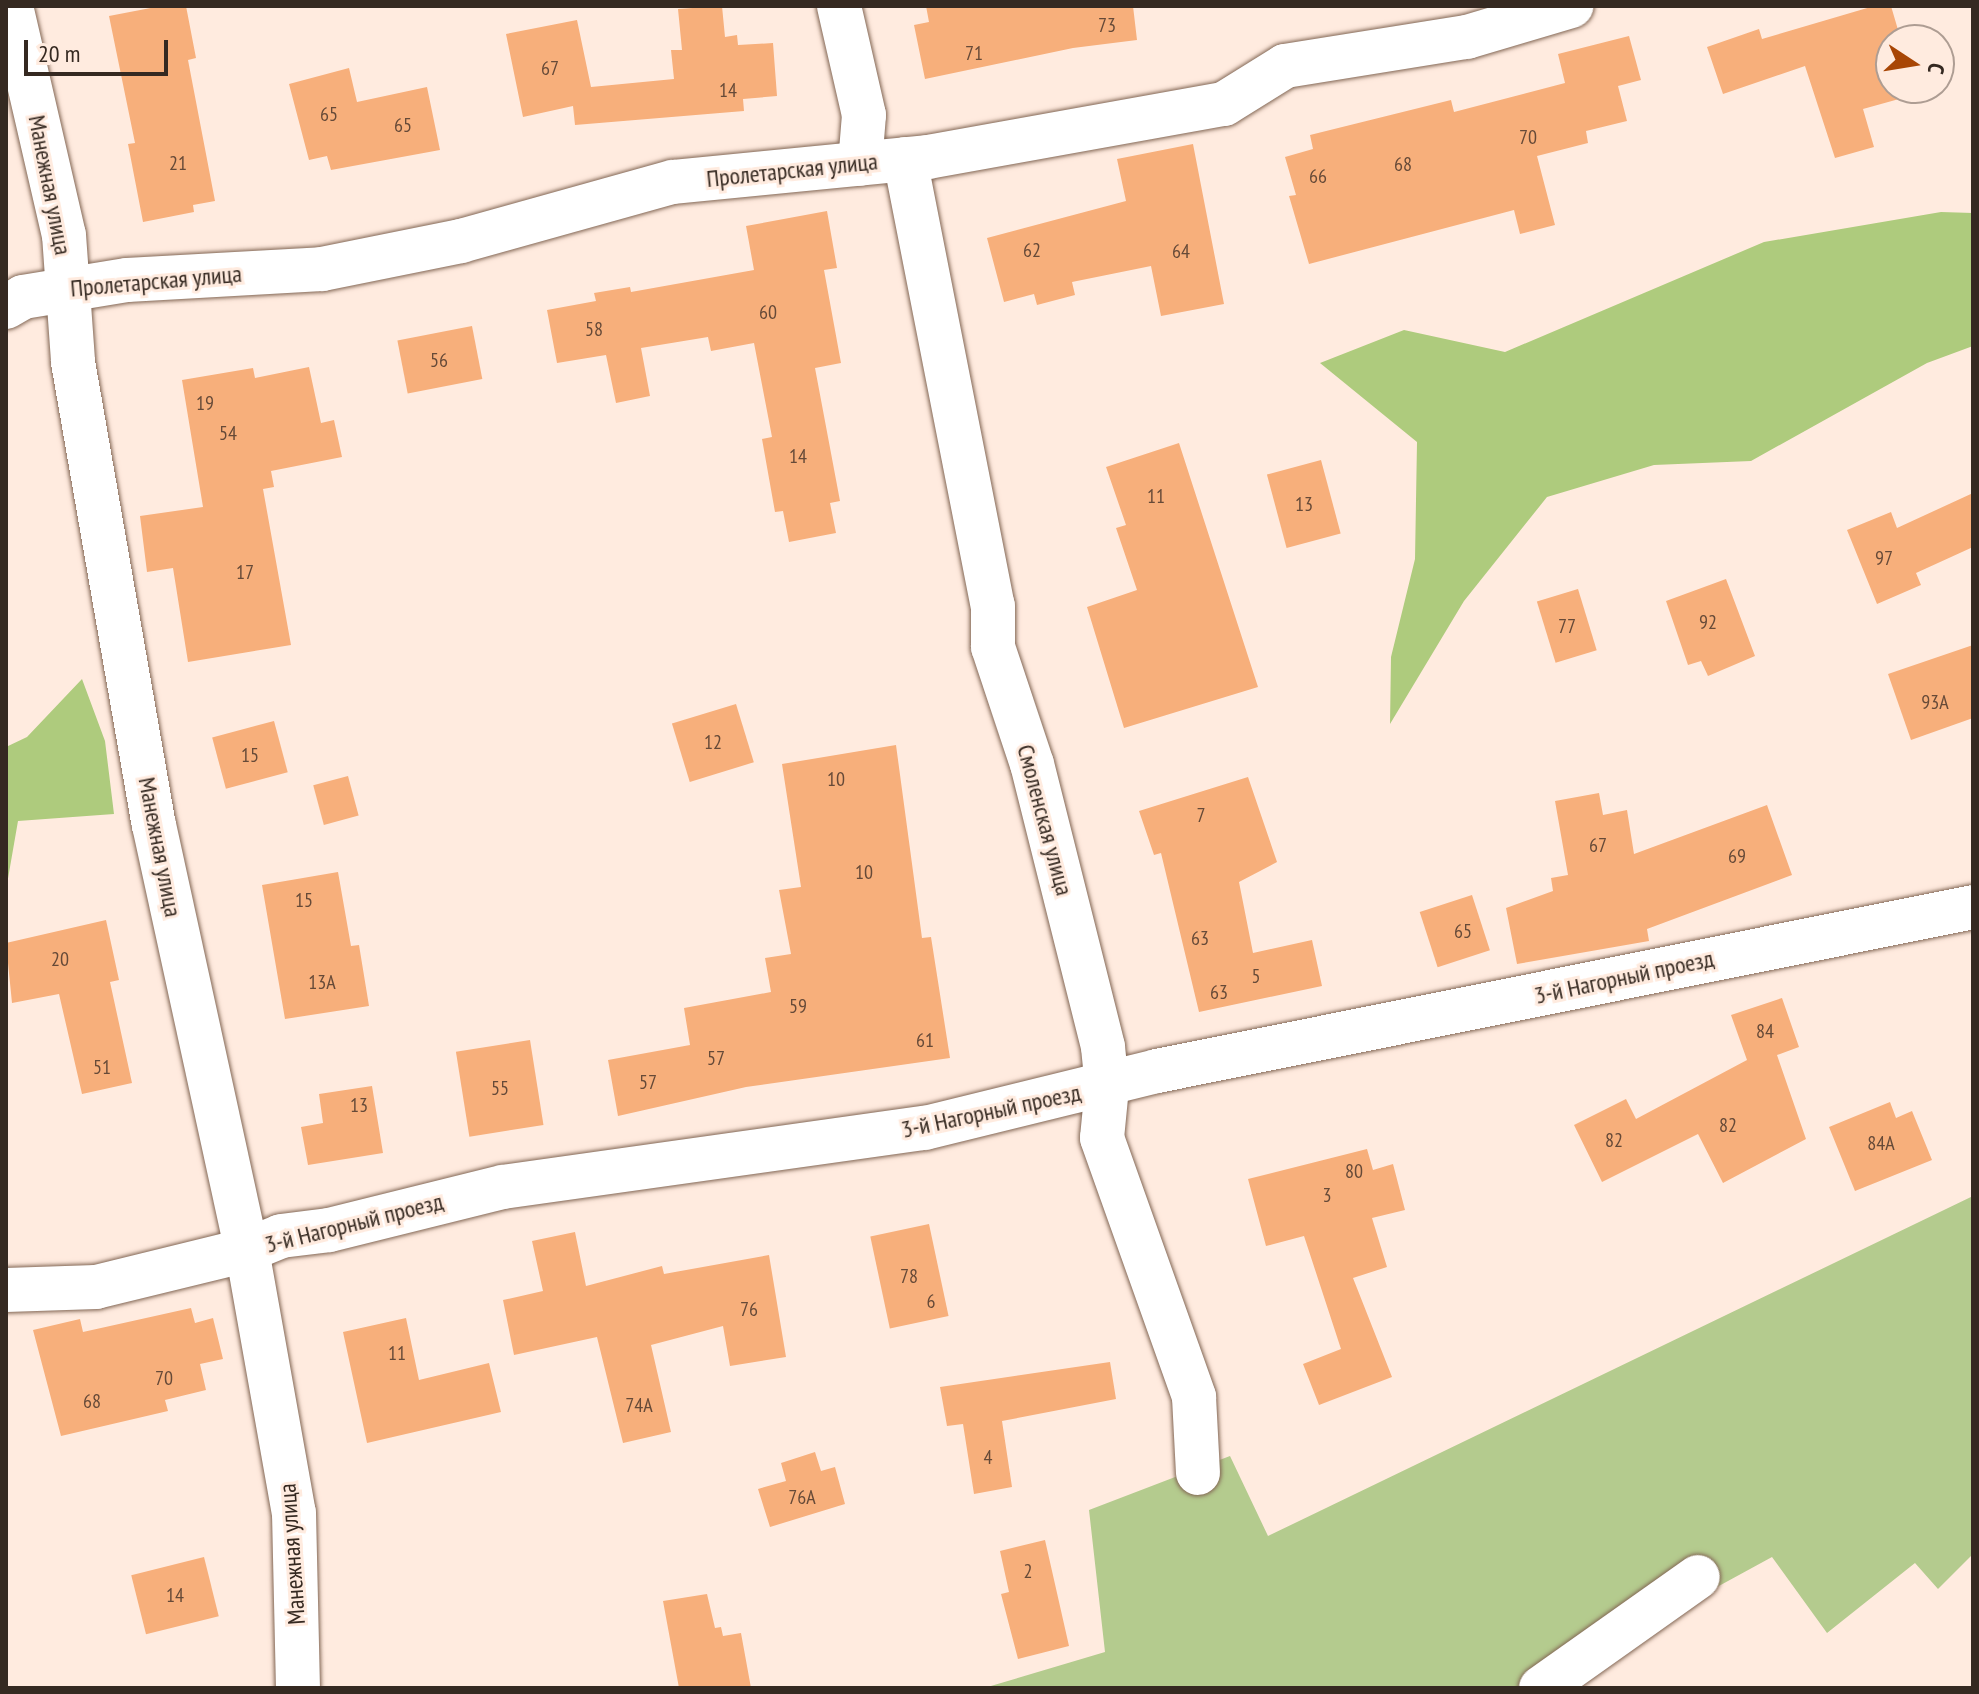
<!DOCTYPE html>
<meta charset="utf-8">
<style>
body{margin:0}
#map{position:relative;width:1979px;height:1694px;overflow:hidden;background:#ffebdf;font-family:"PT Sans Narrow",sans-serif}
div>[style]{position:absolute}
.green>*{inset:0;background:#b4cb8e}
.forest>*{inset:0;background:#aecb7d}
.building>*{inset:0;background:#f7af7b;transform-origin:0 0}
.roads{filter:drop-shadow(0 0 2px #836755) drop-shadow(0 0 2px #836755)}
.minor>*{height:44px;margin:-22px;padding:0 22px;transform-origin:22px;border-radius:22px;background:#fff}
span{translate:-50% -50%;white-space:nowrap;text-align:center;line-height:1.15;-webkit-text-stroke:6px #ffebdf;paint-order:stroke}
.number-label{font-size:20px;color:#664a38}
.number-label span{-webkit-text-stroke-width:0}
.street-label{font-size:24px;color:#352921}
.frame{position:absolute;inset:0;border:8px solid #352921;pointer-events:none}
.north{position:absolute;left:1875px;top:24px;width:80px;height:80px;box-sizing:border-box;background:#ffebdf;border:2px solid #ae9d93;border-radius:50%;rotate:102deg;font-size:22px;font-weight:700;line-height:32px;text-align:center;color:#352921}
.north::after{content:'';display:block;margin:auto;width:28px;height:36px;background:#a84605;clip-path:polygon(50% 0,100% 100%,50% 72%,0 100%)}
.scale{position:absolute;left:24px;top:40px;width:144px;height:36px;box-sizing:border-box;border:4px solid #352921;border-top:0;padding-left:10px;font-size:24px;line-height:28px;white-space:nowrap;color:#352921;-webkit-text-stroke:6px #ffebdf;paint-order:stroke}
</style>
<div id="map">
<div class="green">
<div style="clip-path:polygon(1973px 1196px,1973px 1554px,1938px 1589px,1915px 1563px,1827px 1633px,1772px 1557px,1640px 1629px,1566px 1688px,984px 1688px,1105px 1652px,1089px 1510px,1230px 1456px,1268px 1536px)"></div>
</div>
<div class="forest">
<div style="clip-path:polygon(1941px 212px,1973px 213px,1973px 346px,1927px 363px,1751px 461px,1654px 465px,1547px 497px,1464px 601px,1390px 724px,1391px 657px,1415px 559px,1417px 442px,1320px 363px,1404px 330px,1505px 352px,1764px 242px)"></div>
<div style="clip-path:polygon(82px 679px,105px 741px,114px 814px,18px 821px,6px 890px,6px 747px,27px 737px)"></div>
</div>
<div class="building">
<div style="clip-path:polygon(161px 6px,186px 6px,196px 58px,188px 60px,215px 201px,193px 205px,194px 212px,143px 222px,128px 144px,135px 143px,109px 16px)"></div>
<div style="clip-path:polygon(722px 6px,725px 37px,737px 35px,738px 45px,773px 43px,777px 96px,743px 99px,744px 111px,575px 125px,573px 106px,523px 117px,506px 34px,577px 20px,591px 87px,674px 79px,671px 50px,682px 50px,678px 9px)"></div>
<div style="clip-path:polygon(926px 6px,1133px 6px,1137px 40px,1073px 48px,925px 79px,914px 25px,929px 22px)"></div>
<div style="clip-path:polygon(1874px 6px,1891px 6px,1901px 40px,1891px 40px,1891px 88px,1915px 88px,1917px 94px,1863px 109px,1874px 147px,1835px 158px,1805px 66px,1723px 94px,1707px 47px,1759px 29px,1762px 39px)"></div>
<div style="clip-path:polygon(1629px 36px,1641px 80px,1618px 86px,1627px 121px,1586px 131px,1588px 143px,1537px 156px,1555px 225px,1520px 234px,1514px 210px,1309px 264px,1289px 196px,1296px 195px,1285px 157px,1313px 149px,1310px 135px,1451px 100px,1454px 112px,1565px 83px,1558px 54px)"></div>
<div style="clip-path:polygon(349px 68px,357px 102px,427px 87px,440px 150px,331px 170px,327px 156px,309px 160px,289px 84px)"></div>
<div style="clip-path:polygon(1193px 144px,1224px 304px,1161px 316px,1151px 266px,1072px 282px,1075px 295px,1037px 305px,1034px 294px,1004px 302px,987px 238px,1126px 201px,1117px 159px)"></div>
<div style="clip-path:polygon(827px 211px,837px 268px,824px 270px,841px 363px,815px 368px,840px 501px,830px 503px,836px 533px,789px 542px,783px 511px,775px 512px,762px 439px,772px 437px,754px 343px,711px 351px,708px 337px,641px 348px,650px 396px,616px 403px,606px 355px,557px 363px,547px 310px,596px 301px,594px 293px,630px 287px,631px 292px,754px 270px,746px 226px)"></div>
<div style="left:472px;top:326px;width:54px;height:76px;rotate:79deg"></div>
<div style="clip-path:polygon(309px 367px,321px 423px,334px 420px,342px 457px,271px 471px,274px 487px,263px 489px,291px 645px,188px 662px,173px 568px,147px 572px,140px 516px,203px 507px,182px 380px,253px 368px,255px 378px)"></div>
<div style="clip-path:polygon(1179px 443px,1258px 687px,1124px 728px,1087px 607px,1137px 590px,1116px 528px,1126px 525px,1106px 467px)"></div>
<div style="left:1321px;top:460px;width:76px;height:56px;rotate:75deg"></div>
<div style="clip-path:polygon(1973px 493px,1973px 547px,1916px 573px,1921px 585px,1877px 604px,1847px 530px,1891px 512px,1897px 528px)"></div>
<div style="clip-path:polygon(1726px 579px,1755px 656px,1708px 676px,1701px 661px,1688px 665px,1666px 601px)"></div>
<div style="left:1578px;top:589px;width:64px;height:43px;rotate:73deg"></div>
<div style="clip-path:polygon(1973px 645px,1973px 718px,1911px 740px,1888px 674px)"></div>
<div style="left:736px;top:704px;width:61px;height:67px;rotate:73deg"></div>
<div style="left:274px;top:721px;width:53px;height:64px;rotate:75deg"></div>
<div style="clip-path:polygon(896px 745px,922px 938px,931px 937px,950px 1058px,746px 1087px,618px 1116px,608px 1060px,690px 1045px,684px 1008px,771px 992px,765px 958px,791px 954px,779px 890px,801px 887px,782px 764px)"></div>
<div style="left:348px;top:776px;width:41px;height:36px;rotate:75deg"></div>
<div style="clip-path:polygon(1248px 777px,1277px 862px,1239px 882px,1253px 953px,1312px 940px,1322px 986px,1199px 1012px,1161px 853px,1154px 855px,1139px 811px)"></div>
<div style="clip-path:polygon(1599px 793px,1603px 815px,1627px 810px,1634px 854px,1767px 805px,1792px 875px,1647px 929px,1649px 941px,1517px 964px,1506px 908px,1553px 891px,1551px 878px,1568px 875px,1555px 801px)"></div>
<div style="clip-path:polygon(338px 872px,351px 946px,359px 945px,369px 1006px,285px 1019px,262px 885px)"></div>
<div style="left:1472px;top:895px;width:58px;height:55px;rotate:72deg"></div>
<div style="clip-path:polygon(106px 920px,119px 980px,110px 982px,132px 1083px,82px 1094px,59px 994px,12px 1003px,6px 943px)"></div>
<div style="clip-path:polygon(1782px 998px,1799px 1047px,1777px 1055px,1806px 1139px,1723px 1183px,1698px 1134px,1602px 1182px,1574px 1125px,1626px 1099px,1636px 1119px,1747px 1060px,1731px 1015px)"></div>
<div style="left:530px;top:1040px;width:86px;height:75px;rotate:81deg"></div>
<div style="clip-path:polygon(372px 1086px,383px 1153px,308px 1165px,301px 1127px,323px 1123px,319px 1094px)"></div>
<div style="clip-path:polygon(1890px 1102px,1896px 1118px,1912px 1111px,1932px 1160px,1855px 1191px,1829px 1127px)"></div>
<div style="clip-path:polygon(1367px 1149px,1373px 1170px,1393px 1164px,1405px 1210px,1372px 1218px,1387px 1267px,1353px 1278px,1392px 1377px,1319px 1405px,1303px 1364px,1341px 1349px,1304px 1236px,1266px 1246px,1248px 1179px)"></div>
<div style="left:929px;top:1224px;width:94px;height:60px;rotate:78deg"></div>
<div style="clip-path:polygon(575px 1232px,586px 1286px,662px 1266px,664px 1274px,769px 1255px,786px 1357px,730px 1366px,723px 1326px,651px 1345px,671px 1432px,623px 1443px,597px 1337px,514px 1355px,503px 1300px,543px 1291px,532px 1241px)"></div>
<div style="clip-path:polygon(191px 1308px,195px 1323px,213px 1318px,223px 1359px,200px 1364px,206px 1390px,165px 1400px,168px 1411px,61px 1436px,33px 1330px,80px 1319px,83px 1332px)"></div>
<div style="clip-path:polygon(406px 1318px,419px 1380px,489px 1363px,501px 1412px,367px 1443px,343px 1332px)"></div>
<div style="clip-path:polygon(1110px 1362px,1116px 1399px,1002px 1421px,1012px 1487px,974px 1494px,963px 1424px,947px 1426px,940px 1387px)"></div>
<div style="clip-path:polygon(815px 1452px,821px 1471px,835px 1467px,845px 1504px,770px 1527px,758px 1489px,786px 1481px,781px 1463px)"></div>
<div style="clip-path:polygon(1045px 1540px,1069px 1646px,1018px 1659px,1001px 1594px,1009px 1592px,1000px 1551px)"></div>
<div style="left:204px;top:1557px;width:61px;height:75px;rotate:76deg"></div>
<div style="clip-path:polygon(707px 1594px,715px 1628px,721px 1627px,723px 1636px,741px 1633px,751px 1688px,679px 1688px,663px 1601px)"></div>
</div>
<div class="roads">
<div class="minor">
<div style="left:11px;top:6px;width:235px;rotate:77deg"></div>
<div style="left:64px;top:235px;width:127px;rotate:85.9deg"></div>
<div style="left:73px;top:362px;width:470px;rotate:80.1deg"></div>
<div style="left:154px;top:825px;width:435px;rotate:77.7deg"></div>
<div style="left:247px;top:1250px;width:267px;rotate:79.9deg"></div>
<div style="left:294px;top:1513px;width:175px;rotate:88.7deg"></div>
<div style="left:839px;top:6px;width:112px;rotate:77.1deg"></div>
<div style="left:864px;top:115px;width:49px;rotate:94.7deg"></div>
<div style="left:905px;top:159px;width:456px;rotate:78.9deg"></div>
<div style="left:993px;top:606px;width:41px;rotate:90deg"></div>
<div style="left:993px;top:647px;width:123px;rotate:71.6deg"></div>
<div style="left:1032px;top:764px;width:292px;rotate:75.9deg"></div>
<div style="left:1103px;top:1047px;width:40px;rotate:84.3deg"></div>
<div style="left:1107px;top:1087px;width:51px;rotate:95.6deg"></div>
<div style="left:1102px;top:1138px;width:275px;rotate:70.4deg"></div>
<div style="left:1194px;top:1397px;width:76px;rotate:87deg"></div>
<div style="left:6px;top:307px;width:20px;rotate:-30deg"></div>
<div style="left:23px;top:297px;width:105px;rotate:-9.3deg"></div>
<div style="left:127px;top:280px;width:195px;rotate:-3.2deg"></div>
<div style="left:322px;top:269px;width:142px;rotate:-11.4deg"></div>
<div style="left:461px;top:241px;width:220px;rotate:-15.6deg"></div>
<div style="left:673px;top:182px;width:256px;rotate:-5.6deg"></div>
<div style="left:928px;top:157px;width:301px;rotate:-10.2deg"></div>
<div style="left:1224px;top:104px;width:72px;rotate:-31.9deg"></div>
<div style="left:1285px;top:66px;width:184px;rotate:-9.1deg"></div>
<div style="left:1467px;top:37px;width:109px;rotate:-16.6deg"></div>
<div style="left:6px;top:1290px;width:90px;rotate:-1.9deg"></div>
<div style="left:96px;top:1287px;width:155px;rotate:-13.8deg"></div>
<div style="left:247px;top:1250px;width:37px;rotate:-22deg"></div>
<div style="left:281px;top:1236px;width:48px;rotate:-7.1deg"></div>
<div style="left:329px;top:1230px;width:179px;rotate:-13.9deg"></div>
<div style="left:503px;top:1187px;width:426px;rotate:-8deg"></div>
<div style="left:925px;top:1128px;width:239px;rotate:-13.8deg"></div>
<div style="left:1157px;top:1071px;width:832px;rotate:-11.36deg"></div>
<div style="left:1541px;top:1688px;width:192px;rotate:-35.3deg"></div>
</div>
</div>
<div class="number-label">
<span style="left:1107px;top:25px">73</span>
<span style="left:974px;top:53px">71</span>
<span style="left:550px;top:68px">67</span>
<span style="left:728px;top:90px">14</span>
<span style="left:329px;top:114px">65</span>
<span style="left:403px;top:125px">65</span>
<span style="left:1528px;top:137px">70</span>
<span style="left:178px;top:163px">21</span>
<span style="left:1403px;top:164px">68</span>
<span style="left:1318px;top:176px">66</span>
<span style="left:1032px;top:250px">62</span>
<span style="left:1181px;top:251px">64</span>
<span style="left:768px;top:312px">60</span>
<span style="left:594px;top:329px">58</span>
<span style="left:439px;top:360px">56</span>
<span style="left:205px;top:403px">19</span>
<span style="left:228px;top:433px">54</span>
<span style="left:798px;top:456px">14</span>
<span style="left:1156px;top:496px">11</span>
<span style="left:1304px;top:504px">13</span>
<span style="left:1884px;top:558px">97</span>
<span style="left:245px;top:572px">17</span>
<span style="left:1708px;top:622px">92</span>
<span style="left:1567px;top:626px">77</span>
<span style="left:1935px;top:702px">93А</span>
<span style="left:713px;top:742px">12</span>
<span style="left:250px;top:755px">15</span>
<span style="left:836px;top:779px">10</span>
<span style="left:1201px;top:815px">7</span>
<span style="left:1598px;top:845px">67</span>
<span style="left:1737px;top:856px">69</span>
<span style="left:864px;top:872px">10</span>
<span style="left:304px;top:900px">15</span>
<span style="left:1463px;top:931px">65</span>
<span style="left:1200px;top:938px">63</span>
<span style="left:60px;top:959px">20</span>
<span style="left:1256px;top:976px">5</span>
<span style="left:322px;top:982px">13А</span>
<span style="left:1219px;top:992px">63</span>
<span style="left:798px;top:1006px">59</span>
<span style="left:1765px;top:1031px">84</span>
<span style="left:925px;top:1040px">61</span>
<span style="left:716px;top:1058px">57</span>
<span style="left:102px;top:1067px">51</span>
<span style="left:648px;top:1082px">57</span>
<span style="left:500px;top:1088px">55</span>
<span style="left:359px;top:1105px">13</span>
<span style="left:1728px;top:1125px">82</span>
<span style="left:1614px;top:1140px">82</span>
<span style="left:1881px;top:1143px">84А</span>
<span style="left:1354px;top:1171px">80</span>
<span style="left:1327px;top:1195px">3</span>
<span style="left:909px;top:1276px">78</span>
<span style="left:931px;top:1301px">6</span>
<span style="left:749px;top:1309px">76</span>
<span style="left:397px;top:1353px">11</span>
<span style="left:164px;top:1378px">70</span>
<span style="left:92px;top:1401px">68</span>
<span style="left:639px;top:1405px">74А</span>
<span style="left:988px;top:1457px">4</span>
<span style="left:802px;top:1497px">76А</span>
<span style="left:1028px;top:1571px">2</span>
<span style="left:175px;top:1595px">14</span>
</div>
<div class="street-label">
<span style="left:792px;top:170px;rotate:-6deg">Пролетарская улица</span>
<span style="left:50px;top:185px;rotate:79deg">Манежная улица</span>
<span style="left:156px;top:281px;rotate:-5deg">Пролетарская улица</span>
<span style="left:1045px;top:820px;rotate:75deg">Смоленская улица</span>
<span style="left:160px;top:847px;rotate:79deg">Манежная улица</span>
<span style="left:1624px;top:977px;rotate:-12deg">3-й Нагорный проезд</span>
<span style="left:991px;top:1111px;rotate:-12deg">3-й Нагорный проезд</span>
<span style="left:354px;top:1223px;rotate:-14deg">3-й Нагорный проезд</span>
<span style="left:292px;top:1554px;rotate:-94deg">Манежная улица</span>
</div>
<div class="frame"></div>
<div class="north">С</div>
<div class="scale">20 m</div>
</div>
